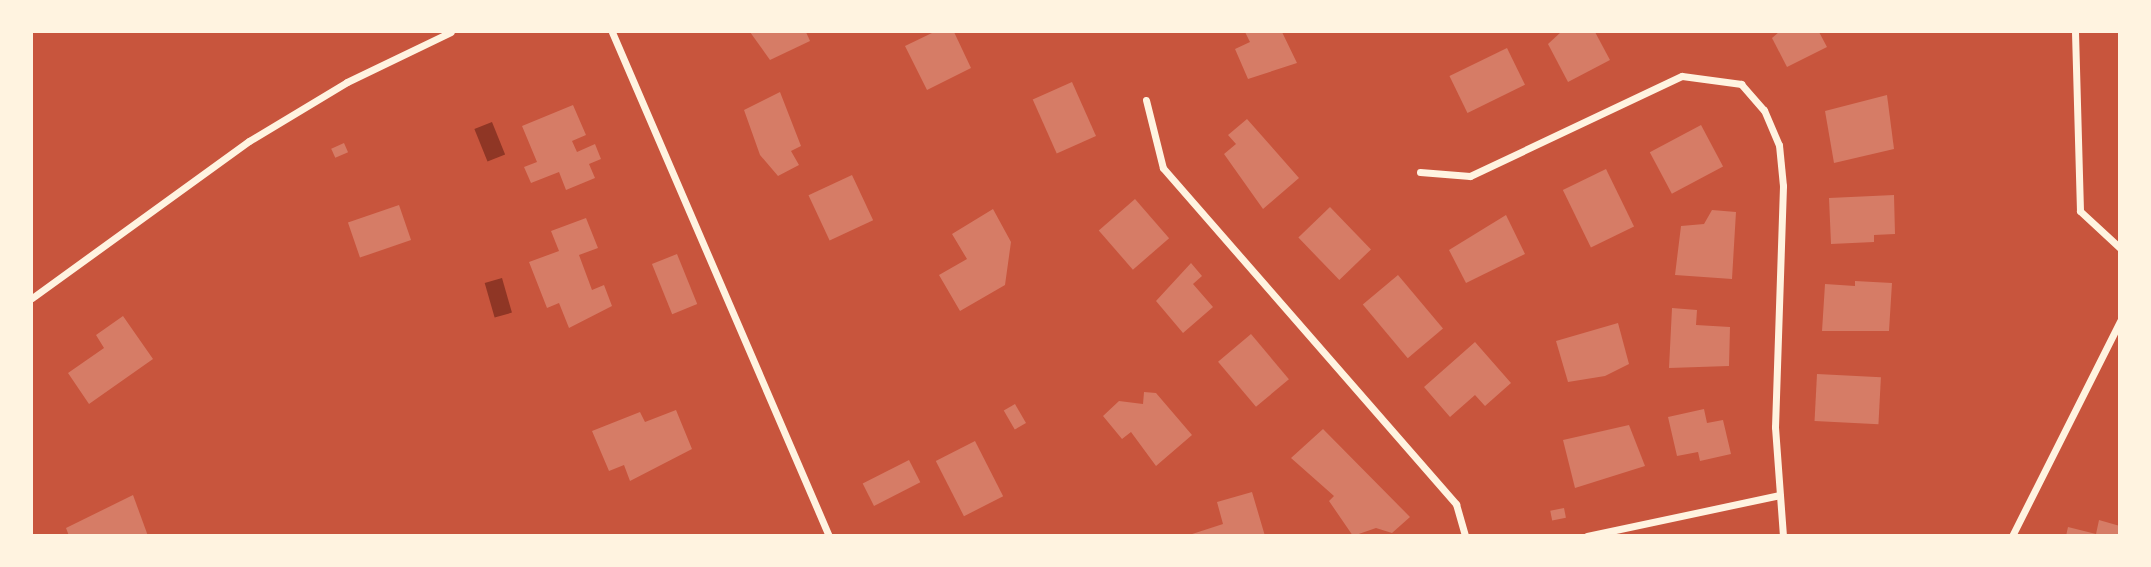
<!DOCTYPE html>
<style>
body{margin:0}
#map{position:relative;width:2151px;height:567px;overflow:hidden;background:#c8553d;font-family:Cabin,sans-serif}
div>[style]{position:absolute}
.water>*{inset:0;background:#8f3625;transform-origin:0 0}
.building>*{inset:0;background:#d67c66;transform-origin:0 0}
.minor>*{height:7px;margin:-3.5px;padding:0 3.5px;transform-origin:3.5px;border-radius:3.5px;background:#fff3e0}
span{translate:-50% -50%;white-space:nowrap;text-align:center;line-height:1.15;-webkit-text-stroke:5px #fff3e0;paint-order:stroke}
.frame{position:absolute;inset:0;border:33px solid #fff3e0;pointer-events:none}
</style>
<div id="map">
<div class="water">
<div style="left:492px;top:122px;width:35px;height:19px;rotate:68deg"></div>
<div style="left:502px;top:278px;width:36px;height:18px;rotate:74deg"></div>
</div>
<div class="building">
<div style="clip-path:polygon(750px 32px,806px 32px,810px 41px,770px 60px)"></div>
<div style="clip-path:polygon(934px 32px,954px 32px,971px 68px,927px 90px,905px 46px)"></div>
<div style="clip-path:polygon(1245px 32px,1282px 32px,1297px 63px,1248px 79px,1235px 49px,1250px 42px)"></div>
<div style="clip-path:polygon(1561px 32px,1595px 32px,1610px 60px,1568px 82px,1548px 44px)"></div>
<div style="clip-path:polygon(1779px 32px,1819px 32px,1827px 47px,1787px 67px,1772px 38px)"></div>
<div style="left:1507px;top:48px;width:41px;height:64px;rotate:64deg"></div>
<div style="left:1072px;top:82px;width:59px;height:43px;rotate:66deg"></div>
<div style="clip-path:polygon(780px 92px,801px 146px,791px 151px,799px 165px,778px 176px,760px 155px,744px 110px)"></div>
<div style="clip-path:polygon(1887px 95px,1894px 149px,1834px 163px,1825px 111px)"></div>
<div style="clip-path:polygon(573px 105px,586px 135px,572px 141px,577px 152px,595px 144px,601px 159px,589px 164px,595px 178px,566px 190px,559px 172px,531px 183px,524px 167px,537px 162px,522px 126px)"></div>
<div style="clip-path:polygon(1247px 119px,1299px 178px,1263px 209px,1224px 154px,1236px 144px,1228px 135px)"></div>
<div style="left:1701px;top:125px;width:47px;height:58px;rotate:62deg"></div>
<div style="left:344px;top:143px;width:10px;height:14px;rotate:66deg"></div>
<div style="left:1606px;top:169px;width:64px;height:48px;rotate:64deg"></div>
<div style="left:852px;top:175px;width:50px;height:48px;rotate:65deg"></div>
<div style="clip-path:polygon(1894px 195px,1895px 234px,1874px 235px,1874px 242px,1831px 244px,1829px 198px)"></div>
<div style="left:1135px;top:199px;width:52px;height:48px;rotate:49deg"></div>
<div style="left:399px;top:205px;width:37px;height:54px;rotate:71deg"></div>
<div style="left:1330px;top:207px;width:59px;height:44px;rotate:46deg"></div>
<div style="clip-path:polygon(993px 209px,1011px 242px,1005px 285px,960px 311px,939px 275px,967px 259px,952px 234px)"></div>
<div style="clip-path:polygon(1712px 210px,1736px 212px,1732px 279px,1675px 275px,1681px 226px,1704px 224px)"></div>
<div style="clip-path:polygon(1506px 215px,1525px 254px,1466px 283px,1449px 250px)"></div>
<div style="clip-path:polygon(586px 218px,598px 248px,579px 255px,592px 290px,604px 285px,612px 306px,569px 328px,559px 303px,547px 308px,529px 262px,559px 251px,551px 231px)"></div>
<div style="left:677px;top:254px;width:54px;height:27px;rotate:68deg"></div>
<div style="clip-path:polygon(1191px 263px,1202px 276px,1193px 284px,1213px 307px,1183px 333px,1156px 301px)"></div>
<div style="left:1398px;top:275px;width:70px;height:46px;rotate:50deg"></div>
<div style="clip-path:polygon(1855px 281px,1892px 283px,1889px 331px,1822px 331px,1825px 284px,1855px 286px)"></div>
<div style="clip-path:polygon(1672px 308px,1697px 310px,1696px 325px,1730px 327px,1729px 366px,1669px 368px)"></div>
<div style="clip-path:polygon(123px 316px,153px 359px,89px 404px,68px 373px,104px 348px,96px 335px)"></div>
<div style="clip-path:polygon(1618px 323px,1629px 364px,1605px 376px,1568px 382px,1556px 341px)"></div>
<div style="left:1251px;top:334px;width:59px;height:43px;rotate:50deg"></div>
<div style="clip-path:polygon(1475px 342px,1511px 383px,1485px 406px,1475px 395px,1450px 417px,1424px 387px)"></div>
<div style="left:1817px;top:374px;width:64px;height:47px;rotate:3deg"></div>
<div style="clip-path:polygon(1144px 392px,1156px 393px,1192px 435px,1156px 466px,1131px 432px,1122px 439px,1103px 416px,1119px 401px,1143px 404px)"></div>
<div style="left:1015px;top:404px;width:22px;height:13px;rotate:60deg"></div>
<div style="clip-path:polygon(1704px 409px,1707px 423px,1723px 420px,1731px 454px,1700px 461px,1698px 452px,1677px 456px,1668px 417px)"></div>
<div style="clip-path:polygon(676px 410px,692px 449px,630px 481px,624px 465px,609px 471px,592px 431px,640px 412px,645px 422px)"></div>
<div style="clip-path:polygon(1629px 425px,1645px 466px,1575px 488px,1563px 440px)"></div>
<div style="clip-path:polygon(1323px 429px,1410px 517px,1392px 533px,1376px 528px,1353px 536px,1329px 501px,1334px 496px,1291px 458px)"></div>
<div style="left:975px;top:441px;width:62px;height:44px;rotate:63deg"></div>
<div style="left:909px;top:460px;width:25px;height:52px;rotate:63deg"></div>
<div style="clip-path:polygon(1252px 492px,1265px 536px,1186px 536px,1223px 524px,1217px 502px)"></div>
<div style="clip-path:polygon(133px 495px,148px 536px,69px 536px,66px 528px)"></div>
<div style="left:1564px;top:508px;width:10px;height:14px;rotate:79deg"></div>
<div style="clip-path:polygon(2099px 520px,2120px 526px,2120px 536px,2066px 536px,2068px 527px,2096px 534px)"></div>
</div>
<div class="minor">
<div style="left:612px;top:32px;width:549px;rotate:66.71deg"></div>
<div style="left:2075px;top:32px;width:179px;rotate:88.4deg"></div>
<div style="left:2080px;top:211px;width:54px;rotate:42.8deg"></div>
<div style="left:1146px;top:100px;width:70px;rotate:76deg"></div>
<div style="left:1163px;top:168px;width:446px;rotate:48.9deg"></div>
<div style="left:1456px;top:504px;width:33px;rotate:74deg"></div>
<div style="left:1420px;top:172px;width:50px;rotate:4.6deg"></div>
<div style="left:1470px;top:176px;width:234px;rotate:-25.3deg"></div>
<div style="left:1682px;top:76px;width:60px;rotate:7.7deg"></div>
<div style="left:1741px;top:84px;width:35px;rotate:49deg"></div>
<div style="left:1764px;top:110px;width:38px;rotate:67deg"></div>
<div style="left:1779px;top:145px;width:41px;rotate:84.4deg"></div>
<div style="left:1783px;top:186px;width:241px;rotate:91.9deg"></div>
<div style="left:1775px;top:427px;width:109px;rotate:85.8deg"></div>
<div style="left:32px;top:298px;width:268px;rotate:-35.9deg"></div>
<div style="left:249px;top:141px;width:114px;rotate:-31deg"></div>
<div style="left:347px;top:82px;width:115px;rotate:-25.7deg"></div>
<div style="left:1587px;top:536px;width:197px;rotate:-12deg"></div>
<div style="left:2012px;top:536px;width:241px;rotate:-63.3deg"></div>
</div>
<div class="frame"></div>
</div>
